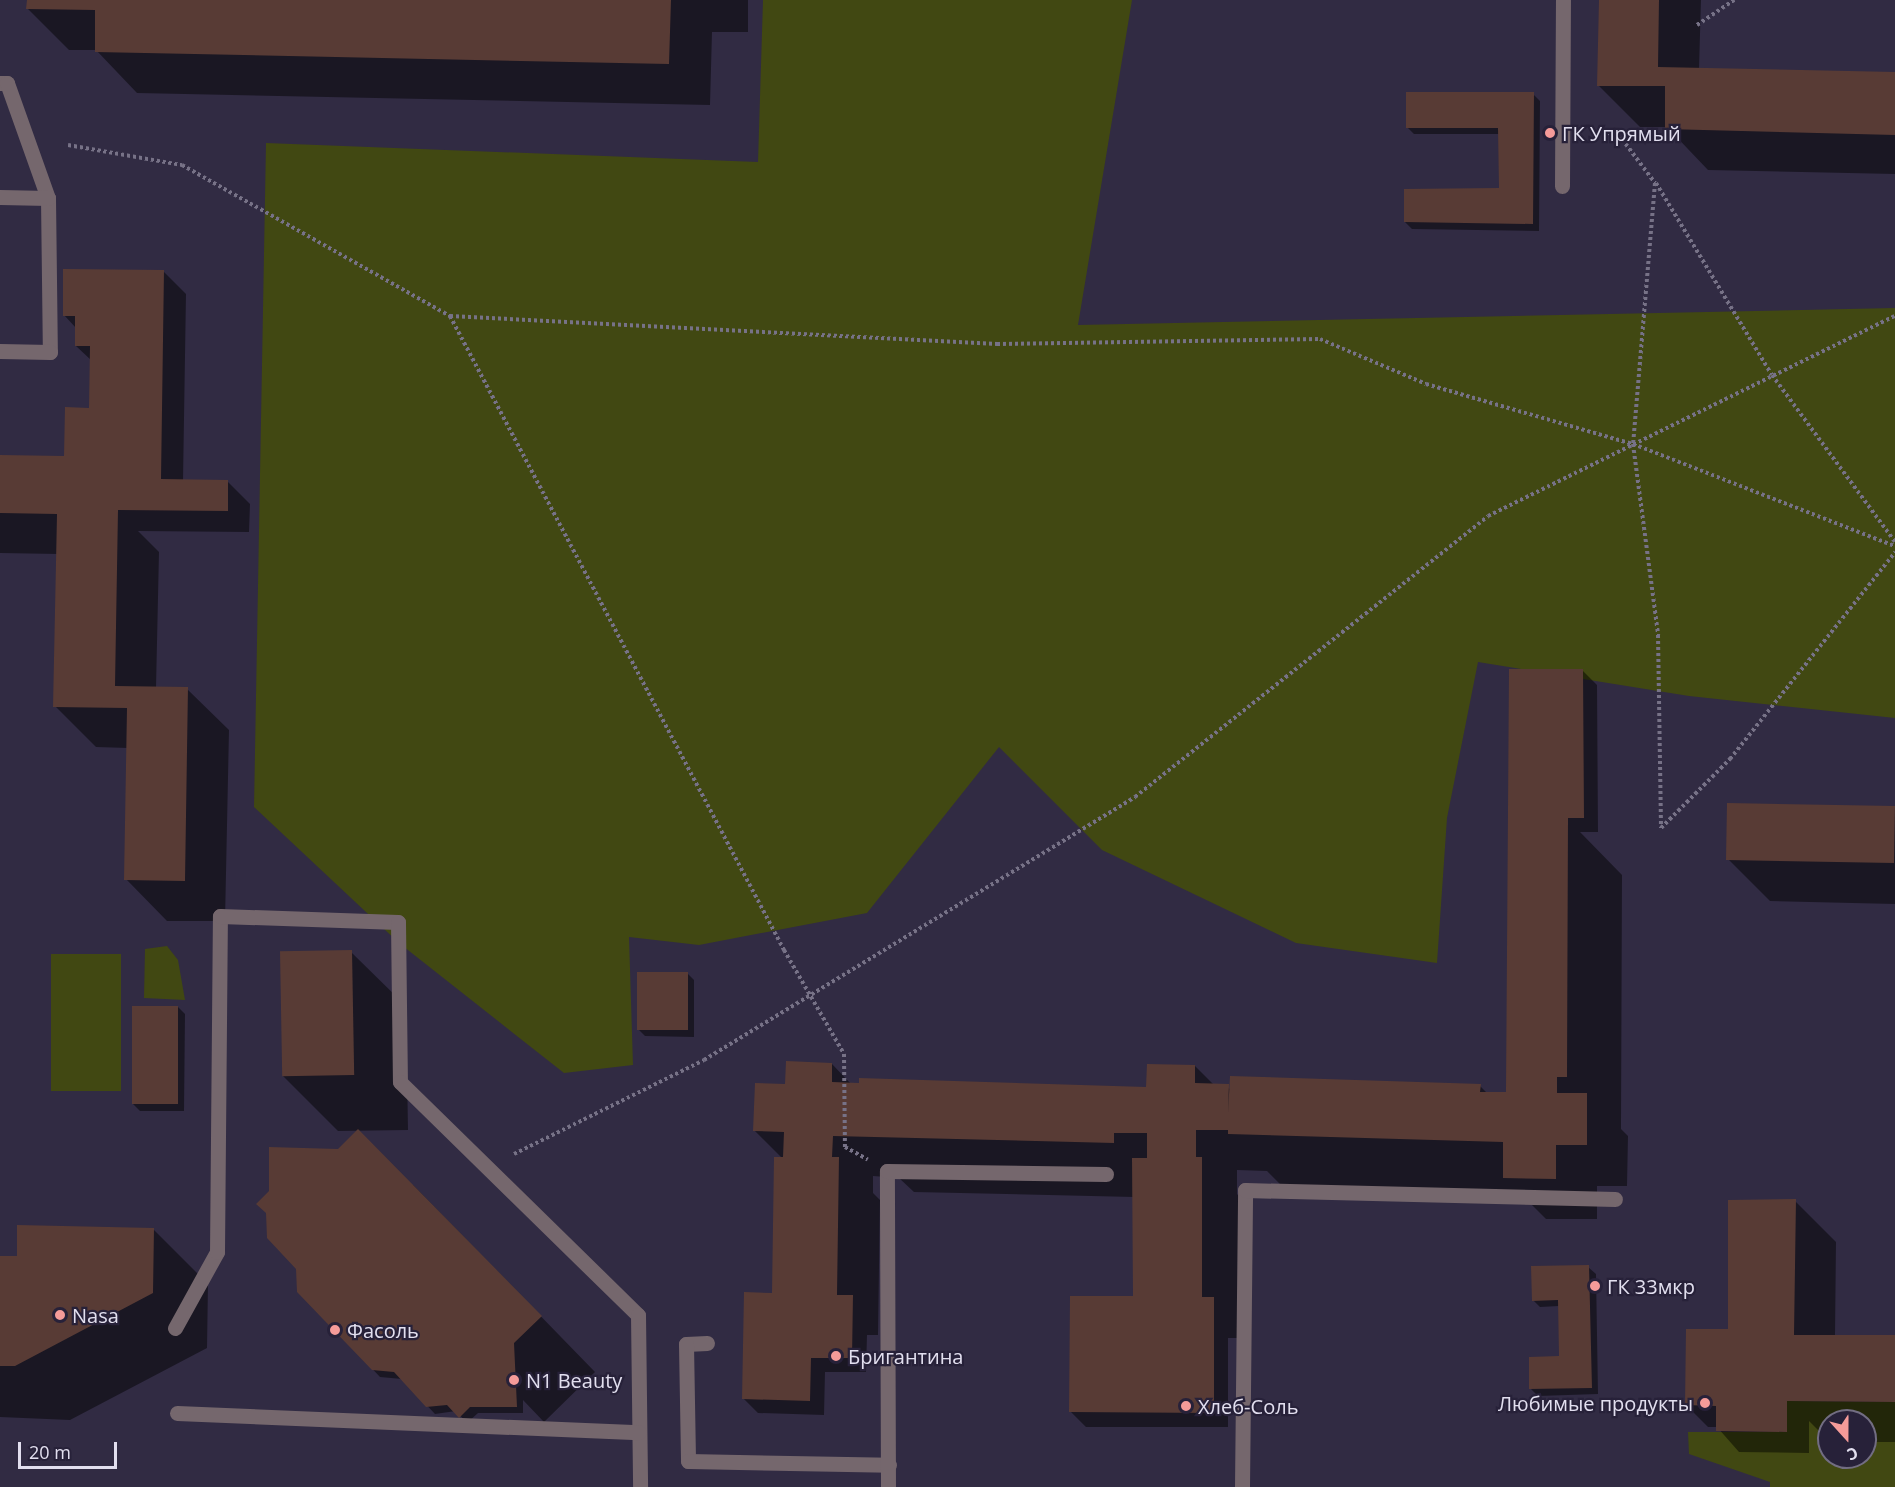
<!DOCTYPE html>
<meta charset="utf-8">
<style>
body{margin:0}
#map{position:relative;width:1895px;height:1487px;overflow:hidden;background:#312b43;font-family:"Open Sans",sans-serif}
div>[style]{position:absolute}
.green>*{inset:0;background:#414812;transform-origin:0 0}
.shadow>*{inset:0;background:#0007}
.building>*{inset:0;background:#583b35;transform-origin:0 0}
.path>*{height:4px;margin-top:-2px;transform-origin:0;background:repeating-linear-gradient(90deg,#777287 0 3px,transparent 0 6px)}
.minor>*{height:15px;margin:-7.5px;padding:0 7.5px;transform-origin:7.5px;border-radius:7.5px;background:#75676d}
.dots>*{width:16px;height:16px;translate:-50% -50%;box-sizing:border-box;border:3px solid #272139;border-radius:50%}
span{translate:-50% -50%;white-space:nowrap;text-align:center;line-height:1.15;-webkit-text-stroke:4.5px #272139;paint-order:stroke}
.poi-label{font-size:20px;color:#e2dfef}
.left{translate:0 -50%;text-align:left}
.right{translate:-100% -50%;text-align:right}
.north{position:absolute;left:1817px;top:1409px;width:60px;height:60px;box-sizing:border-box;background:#272139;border:2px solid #726d82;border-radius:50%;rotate:159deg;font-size:16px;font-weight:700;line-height:24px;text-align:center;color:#e2dfef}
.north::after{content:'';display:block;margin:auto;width:21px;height:27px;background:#f59b99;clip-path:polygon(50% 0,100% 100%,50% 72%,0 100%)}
.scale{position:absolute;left:18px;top:1442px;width:99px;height:27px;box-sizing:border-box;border:3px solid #e2dfef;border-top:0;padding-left:8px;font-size:18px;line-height:21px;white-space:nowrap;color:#e2dfef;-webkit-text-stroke:4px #272139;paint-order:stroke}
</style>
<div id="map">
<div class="green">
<div style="clip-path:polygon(763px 0,1132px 0,1078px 325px,1895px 308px,1895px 718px,1689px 696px,1478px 662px,1447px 818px,1437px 963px,1296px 943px,1102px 850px,999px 747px,867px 913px,699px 945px,629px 937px,633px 1065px,564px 1073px,399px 943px,254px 807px,266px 143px,758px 162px)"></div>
<div style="clip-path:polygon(167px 946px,178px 960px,185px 1000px,144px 998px,145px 949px)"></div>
<div style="left:51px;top:954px;width:70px;height:137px"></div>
<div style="clip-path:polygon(evenodd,1787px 1401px,1895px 1402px,1895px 1487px,1770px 1487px,1770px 1482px,1689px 1454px,1688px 1432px,1787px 1432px,1787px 1401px,1829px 1421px,1865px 1421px,1865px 1457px,1829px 1457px,1829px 1421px)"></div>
</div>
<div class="shadow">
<div style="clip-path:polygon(28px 0,748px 0,748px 32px,712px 32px,710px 105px,137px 93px,96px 50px,69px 50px,28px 9px)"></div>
<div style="clip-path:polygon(1601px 0,1701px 0,1699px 69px,1895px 73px,1895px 174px,1708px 170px,1667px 127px,1640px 127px,1598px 85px)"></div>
<div style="clip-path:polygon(1533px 94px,1540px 101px,1539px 231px,1412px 229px,1405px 222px,1501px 189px,1500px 134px,1414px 134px,1407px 127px)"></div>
<div style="clip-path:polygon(164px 272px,186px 294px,183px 481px,228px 482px,250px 504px,249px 532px,138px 531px,159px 552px,156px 688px,187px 689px,229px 730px,225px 921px,167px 921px,126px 879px,128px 748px,96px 747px,55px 706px,58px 554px,0 553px,0 456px,64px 457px,91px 410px,92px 361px,76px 346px,76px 328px,64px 315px)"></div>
<div style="clip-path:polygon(1583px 671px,1597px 685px,1598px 832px,1580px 832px,1622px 875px,1621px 1129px,1628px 1136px,1627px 1186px,1597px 1186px,1597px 1219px,1546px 1219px,1523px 1196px,1284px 1188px,1267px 1171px,1237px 1170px,1237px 1194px,1242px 1200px,1243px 1338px,1228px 1338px,1228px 1427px,1086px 1427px,1071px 1412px,1134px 1298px,1134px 1197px,914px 1192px,899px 1178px,873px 1176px,873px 1193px,880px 1200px,878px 1335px,867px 1335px,866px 1372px,825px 1372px,824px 1415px,758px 1413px,743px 1398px,773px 1294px,782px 1158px,754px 1130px,786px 1086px,832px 1064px,851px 1084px,860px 1084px,860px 1079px,1148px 1088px,1195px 1066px,1214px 1085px,1231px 1089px,1480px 1086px,1488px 1094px,1507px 1094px)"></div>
<div style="clip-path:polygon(1895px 808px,1895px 904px,1770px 901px,1729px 860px)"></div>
<div style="clip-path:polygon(351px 952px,406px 1006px,408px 1130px,338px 1131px,283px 1076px)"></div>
<div style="clip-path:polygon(687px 973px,694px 980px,694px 1037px,645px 1036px,638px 1029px)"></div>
<div style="clip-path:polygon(178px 1007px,185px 1014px,184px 1111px,140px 1111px,133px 1104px)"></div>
<div style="clip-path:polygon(413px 1185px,595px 1372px,544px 1422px,523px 1400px,523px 1413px,478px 1413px,467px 1423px,456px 1411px,435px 1414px,402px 1379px,380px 1377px,299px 1291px)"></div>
<div style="clip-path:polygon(1795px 1201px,1836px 1242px,1835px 1336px,1895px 1337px,1895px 1442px,1865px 1442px,1865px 1421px,1829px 1421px,1829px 1441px,1809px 1421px,1809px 1453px,1739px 1452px,1717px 1427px,1708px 1427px,1686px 1405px,1730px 1330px)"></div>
<div style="clip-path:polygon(153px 1229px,208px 1284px,207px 1348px,70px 1420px,0 1417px,0 1258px,18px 1258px)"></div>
<div style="clip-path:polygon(1588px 1267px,1596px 1274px,1598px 1394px,1538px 1396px,1531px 1389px,1560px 1358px,1559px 1306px,1540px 1307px,1533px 1300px)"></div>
</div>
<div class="building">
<div style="clip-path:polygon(27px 0,671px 0,669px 64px,95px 52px,95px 10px,26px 9px)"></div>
<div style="clip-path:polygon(1599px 0,1659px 0,1658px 67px,1895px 72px,1895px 135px,1665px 129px,1665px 86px,1597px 86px)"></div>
<div style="clip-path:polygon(1406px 92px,1534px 92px,1533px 224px,1404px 222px,1404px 189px,1499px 188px,1498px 128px,1406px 128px)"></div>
<div style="clip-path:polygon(63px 269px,164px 270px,161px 479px,228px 480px,228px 511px,118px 510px,115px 686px,188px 687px,185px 881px,124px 880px,127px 708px,53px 707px,57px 514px,0 513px,0 455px,64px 456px,65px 407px,89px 408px,90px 346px,75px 346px,75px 316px,63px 316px)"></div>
<div style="clip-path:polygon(1509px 669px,1583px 669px,1584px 818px,1568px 818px,1567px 1077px,1557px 1077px,1557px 1093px,1587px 1093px,1587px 1145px,1556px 1145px,1556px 1179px,1503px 1178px,1503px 1142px,1228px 1134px,1228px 1130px,1196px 1130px,1196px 1157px,1202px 1157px,1202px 1297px,1214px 1297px,1214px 1413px,1069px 1412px,1070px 1296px,1133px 1296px,1132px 1158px,1147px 1158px,1147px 1133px,1114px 1133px,1114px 1143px,833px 1136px,832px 1157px,839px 1157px,837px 1295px,853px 1295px,852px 1358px,811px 1358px,810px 1401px,742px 1399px,744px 1292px,772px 1293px,774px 1157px,783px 1157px,784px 1132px,753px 1131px,755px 1083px,785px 1084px,786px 1061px,832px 1063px,832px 1082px,859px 1083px,859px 1078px,1146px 1087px,1147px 1064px,1195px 1065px,1195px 1083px,1229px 1084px,1228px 1113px,1230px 1076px,1481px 1084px,1480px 1092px,1506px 1092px)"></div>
<div style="left:1727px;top:803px;width:168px;height:57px;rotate:1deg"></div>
<div style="left:352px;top:950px;width:125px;height:72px;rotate:89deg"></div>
<div style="left:637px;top:972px;width:51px;height:58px"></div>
<div style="left:132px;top:1006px;width:46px;height:98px"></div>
<div style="clip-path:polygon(358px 1129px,542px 1316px,514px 1343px,517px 1407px,470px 1407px,459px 1418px,447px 1405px,426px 1407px,394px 1372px,372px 1370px,297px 1292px,296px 1269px,267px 1238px,266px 1213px,256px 1204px,269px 1191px,269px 1147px,338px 1149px)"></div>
<div style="clip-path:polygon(1796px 1199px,1794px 1335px,1895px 1335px,1895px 1402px,1787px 1401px,1787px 1432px,1716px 1431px,1716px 1406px,1685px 1405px,1686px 1329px,1728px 1329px,1728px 1200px)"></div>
<div style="clip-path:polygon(17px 1225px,154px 1228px,153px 1293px,15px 1366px,0 1366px,0 1256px,17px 1256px)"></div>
<div style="clip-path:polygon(1589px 1265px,1592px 1388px,1529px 1389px,1529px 1357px,1559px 1356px,1558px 1300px,1532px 1301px,1531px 1266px)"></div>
</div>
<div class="path">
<div style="left:1697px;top:25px;width:45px;rotate:-34deg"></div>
<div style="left:1598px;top:128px;width:26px;rotate:25deg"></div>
<div style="left:1622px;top:139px;width:55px;rotate:53.1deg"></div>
<div style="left:1655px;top:183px;width:262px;rotate:94.8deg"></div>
<div style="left:1633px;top:444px;width:193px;rotate:82.5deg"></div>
<div style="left:1658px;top:635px;width:193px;rotate:89.1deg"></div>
<div style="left:68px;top:145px;width:116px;rotate:10deg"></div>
<div style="left:182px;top:165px;width:308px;rotate:29.4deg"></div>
<div style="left:450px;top:316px;width:548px;rotate:2.93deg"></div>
<div style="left:997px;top:344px;width:323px;rotate:-0.9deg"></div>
<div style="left:1320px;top:339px;width:115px;rotate:23deg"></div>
<div style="left:1426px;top:384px;width:216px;rotate:16.2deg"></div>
<div style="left:1633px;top:444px;width:281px;rotate:21.3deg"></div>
<div style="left:1656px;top:183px;width:224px;rotate:58.9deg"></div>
<div style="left:1772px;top:375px;width:207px;rotate:53.6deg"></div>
<div style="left:450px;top:316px;width:717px;rotate:62.22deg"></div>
<div style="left:784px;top:950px;width:120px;rotate:60deg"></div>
<div style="left:844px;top:1054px;width:93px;rotate:89.4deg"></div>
<div style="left:845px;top:1147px;width:26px;rotate:29deg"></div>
<div style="left:1661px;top:828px;width:98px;rotate:-45deg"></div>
<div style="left:1730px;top:759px;width:265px;rotate:-51.4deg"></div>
<div style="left:514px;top:1154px;width:212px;rotate:-26.3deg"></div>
<div style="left:704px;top:1060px;width:505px;rotate:-31.39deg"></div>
<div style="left:1135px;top:797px;width:451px;rotate:-38.5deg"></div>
<div style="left:1488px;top:516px;width:453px;rotate:-26.2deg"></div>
</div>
<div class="minor">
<div style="left:0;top:83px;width:7px"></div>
<div style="left:7px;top:83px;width:122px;rotate:70.4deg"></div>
<div style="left:48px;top:198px;width:154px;rotate:89.3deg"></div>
<div style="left:50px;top:352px;width:50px;rotate:-178.9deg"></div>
<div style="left:1562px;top:186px;width:186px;rotate:-89.7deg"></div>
<div style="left:0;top:197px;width:48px;rotate:1.2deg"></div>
<div style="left:175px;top:1328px;width:87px;rotate:-61.1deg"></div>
<div style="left:217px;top:1252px;width:336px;rotate:-89.5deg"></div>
<div style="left:220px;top:916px;width:178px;rotate:1.9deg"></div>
<div style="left:398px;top:922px;width:160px;rotate:89.3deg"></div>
<div style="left:400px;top:1082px;width:333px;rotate:44.4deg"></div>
<div style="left:638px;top:1315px;width:172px;rotate:89.3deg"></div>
<div style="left:707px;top:1343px;width:21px;rotate:177deg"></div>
<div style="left:686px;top:1344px;width:117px;rotate:89deg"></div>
<div style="left:688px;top:1461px;width:201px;rotate:1.1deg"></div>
<div style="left:177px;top:1413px;width:462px;rotate:2.4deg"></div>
<div style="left:888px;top:1487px;width:316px;rotate:-90.2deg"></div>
<div style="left:887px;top:1171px;width:219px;rotate:0.8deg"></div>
<div style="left:1242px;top:1487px;width:297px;rotate:-89.4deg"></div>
<div style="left:1245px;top:1190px;width:370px;rotate:1.4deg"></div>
</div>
<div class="dots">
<div style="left:1550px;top:133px;background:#f59b99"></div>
<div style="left:1595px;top:1286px;background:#f59b99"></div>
<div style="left:60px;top:1315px;background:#f59b99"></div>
<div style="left:335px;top:1330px;background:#f59b99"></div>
<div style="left:836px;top:1356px;background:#f59b99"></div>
<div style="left:514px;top:1380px;background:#f59b99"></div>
<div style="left:1705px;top:1403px;background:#f59b99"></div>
<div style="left:1186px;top:1406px;background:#f59b99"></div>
</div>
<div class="poi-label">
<span class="left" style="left:1562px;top:133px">ГК Упрямый</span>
<span class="left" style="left:1607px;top:1286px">ГК 33мкр</span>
<span class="left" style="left:72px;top:1315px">Nasa</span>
<span class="left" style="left:347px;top:1330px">Фасоль</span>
<span class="left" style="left:848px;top:1356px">Бригантина</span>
<span class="left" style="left:526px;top:1380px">N1 Beauty</span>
<span class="right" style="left:1693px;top:1403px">Любимые продукты</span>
<span class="left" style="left:1198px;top:1406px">Хлеб-Соль</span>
</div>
<div class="north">С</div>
<div class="scale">20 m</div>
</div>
